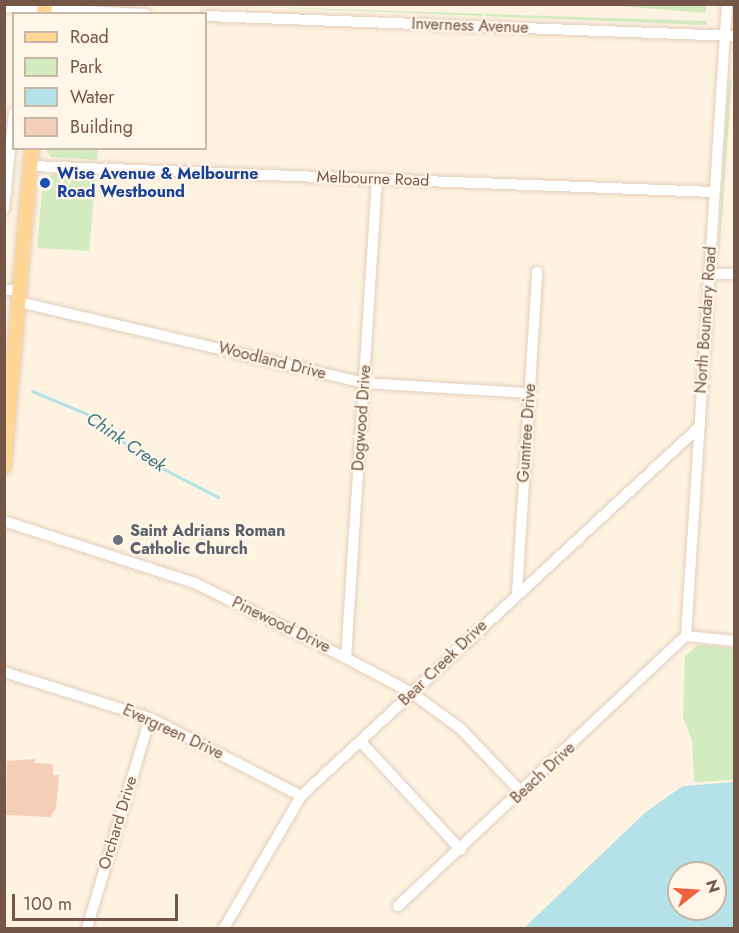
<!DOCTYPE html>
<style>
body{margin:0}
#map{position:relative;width:739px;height:933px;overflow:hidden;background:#fef2e1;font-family:Jost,sans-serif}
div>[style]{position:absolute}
.green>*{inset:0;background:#d2ecbf}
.water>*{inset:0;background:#b4e2e8}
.stream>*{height:3px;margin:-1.5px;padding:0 1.5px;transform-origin:1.5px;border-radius:1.5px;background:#b4e2e8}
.building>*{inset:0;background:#f5ceb7}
.roads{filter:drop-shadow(0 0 2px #e2cebc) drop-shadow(0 0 2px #e2cebc)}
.minor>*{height:10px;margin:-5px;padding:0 5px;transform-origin:5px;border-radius:5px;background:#fff}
.major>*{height:14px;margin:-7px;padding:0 7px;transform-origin:7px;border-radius:7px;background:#ffd696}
.dots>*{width:16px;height:16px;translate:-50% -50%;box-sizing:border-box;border:3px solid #fff6e8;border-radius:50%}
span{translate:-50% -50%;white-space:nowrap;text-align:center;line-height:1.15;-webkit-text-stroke:4.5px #fff6e8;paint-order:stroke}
.street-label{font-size:16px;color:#765646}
.transit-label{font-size:16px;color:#164399;font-weight:700}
.left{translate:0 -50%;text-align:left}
.worship-label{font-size:16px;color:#5b616d;font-weight:700}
.water-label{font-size:18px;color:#3b7a84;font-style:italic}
.frame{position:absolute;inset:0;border:6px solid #765646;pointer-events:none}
.legend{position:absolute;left:12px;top:12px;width:195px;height:138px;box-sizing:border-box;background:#fff6e8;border:2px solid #c8b6a7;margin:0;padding:8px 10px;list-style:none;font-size:18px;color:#765646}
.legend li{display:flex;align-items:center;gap:12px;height:30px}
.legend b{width:30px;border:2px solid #c8b6a7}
.north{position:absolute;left:667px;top:861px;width:60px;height:60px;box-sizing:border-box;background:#fff6e8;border:2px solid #c8b6a7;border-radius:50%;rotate:73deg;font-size:16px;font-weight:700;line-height:24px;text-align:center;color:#765646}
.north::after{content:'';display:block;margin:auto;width:21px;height:27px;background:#f0623e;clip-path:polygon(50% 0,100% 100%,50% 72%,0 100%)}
.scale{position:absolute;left:12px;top:894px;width:166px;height:27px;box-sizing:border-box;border:3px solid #765646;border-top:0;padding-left:8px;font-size:18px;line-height:21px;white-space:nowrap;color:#765646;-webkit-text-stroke:4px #fff6e8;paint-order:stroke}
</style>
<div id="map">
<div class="green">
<div style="clip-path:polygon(608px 5px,706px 4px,706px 13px)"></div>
<div style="clip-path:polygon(238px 6px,707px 21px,706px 25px)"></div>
<div style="clip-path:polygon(729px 79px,732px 79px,719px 256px,718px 252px)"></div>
<div style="clip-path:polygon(46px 149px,98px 149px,97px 160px,51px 157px)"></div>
<div style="clip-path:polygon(53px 174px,96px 176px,89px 251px,37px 248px,43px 180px)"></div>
<div style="clip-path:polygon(698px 645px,734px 648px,734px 780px,694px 782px,692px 741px,683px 717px,685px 656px)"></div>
</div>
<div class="water">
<div style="clip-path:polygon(evenodd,734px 782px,734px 928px,524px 928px,647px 811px,683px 786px,734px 782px,679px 873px,715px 873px,715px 909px,679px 909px,679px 873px)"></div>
</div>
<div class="stream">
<div style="left:32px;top:391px;width:73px;rotate:22.7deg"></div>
<div style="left:99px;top:419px;width:56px;rotate:42.8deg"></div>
<div style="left:140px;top:457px;width:88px;rotate:27.1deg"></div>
</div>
<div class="building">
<div style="clip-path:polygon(35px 759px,35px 763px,53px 764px,53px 775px,59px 775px,56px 809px,50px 817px,6px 815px,7px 761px)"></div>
</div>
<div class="roads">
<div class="minor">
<div style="left:4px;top:7px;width:142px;rotate:2.8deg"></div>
<div style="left:206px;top:16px;width:528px;rotate:2.17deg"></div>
<div style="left:31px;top:166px;width:684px;rotate:2.18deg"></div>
<div style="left:4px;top:209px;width:97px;rotate:-84.1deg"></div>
<div style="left:710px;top:274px;width:24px"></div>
<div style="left:4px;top:290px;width:16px"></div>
<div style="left:19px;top:302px;width:354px;rotate:13.2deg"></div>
<div style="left:364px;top:383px;width:165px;rotate:3.5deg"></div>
<div style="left:4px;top:521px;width:201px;rotate:18deg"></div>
<div style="left:195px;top:583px;width:169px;rotate:26.4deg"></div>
<div style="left:346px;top:658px;width:75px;rotate:27.9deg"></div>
<div style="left:412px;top:693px;width:61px;rotate:36.3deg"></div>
<div style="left:461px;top:729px;width:88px;rotate:46.4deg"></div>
<div style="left:517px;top:593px;width:322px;rotate:-86.4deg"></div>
<div style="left:686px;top:636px;width:633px;rotate:-86.29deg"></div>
<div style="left:686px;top:636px;width:48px;rotate:5.9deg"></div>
<div style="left:346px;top:658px;width:480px;rotate:-86.3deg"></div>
<div style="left:4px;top:672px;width:153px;rotate:17.5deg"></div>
<div style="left:150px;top:718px;width:170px;rotate:27.3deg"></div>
<div style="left:361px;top:742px;width:147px;rotate:47.2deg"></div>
<div style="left:398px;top:906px;width:395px;rotate:-43.2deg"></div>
<div style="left:87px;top:928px;width:219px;rotate:-73.3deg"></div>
<div style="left:224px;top:928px;width:153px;rotate:-59.7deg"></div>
<div style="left:301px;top:796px;width:543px;rotate:-42.83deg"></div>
</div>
<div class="major">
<div style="left:44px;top:14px;width:10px;rotate:-84deg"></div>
<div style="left:4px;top:467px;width:320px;rotate:-85deg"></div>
</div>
</div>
<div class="dots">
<div style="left:45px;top:183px;background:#1a4fb4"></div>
<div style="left:118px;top:540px;background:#6b7280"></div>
</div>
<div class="street-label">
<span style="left:470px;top:26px;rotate:2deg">Inverness Avenue</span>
<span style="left:373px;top:179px;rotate:2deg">Melbourne Road</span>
<span style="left:706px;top:320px;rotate:-86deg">North Boundary Road</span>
<span style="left:272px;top:361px;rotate:14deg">Woodland Drive</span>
<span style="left:362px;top:418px;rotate:-86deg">Dogwood Drive</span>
<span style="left:527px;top:433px;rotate:-86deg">Gumtree Drive</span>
<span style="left:281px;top:625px;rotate:26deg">Pinewood Drive</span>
<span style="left:443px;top:663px;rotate:-44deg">Bear Creek Drive</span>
<span style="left:173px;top:732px;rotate:25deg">Evergreen Drive</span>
<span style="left:543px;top:773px;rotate:-43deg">Beach Drive</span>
<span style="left:118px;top:823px;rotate:-73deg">Orchard Drive</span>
</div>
<div class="transit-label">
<span class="left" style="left:57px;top:183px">Wise Avenue &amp; Melbourne<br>Road Westbound</span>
</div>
<div class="worship-label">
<span class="left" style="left:130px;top:540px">Saint Adrians Roman<br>Catholic Church</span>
</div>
<div class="water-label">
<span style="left:126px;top:442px;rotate:34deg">Chink Creek</span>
</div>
<div class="frame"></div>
<ul class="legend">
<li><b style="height:8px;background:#ffd696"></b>Road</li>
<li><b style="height:16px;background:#d2ecbf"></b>Park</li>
<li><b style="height:16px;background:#b4e2e8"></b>Water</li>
<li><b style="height:16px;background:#f5ceb7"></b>Building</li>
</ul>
<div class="north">N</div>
<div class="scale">100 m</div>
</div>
